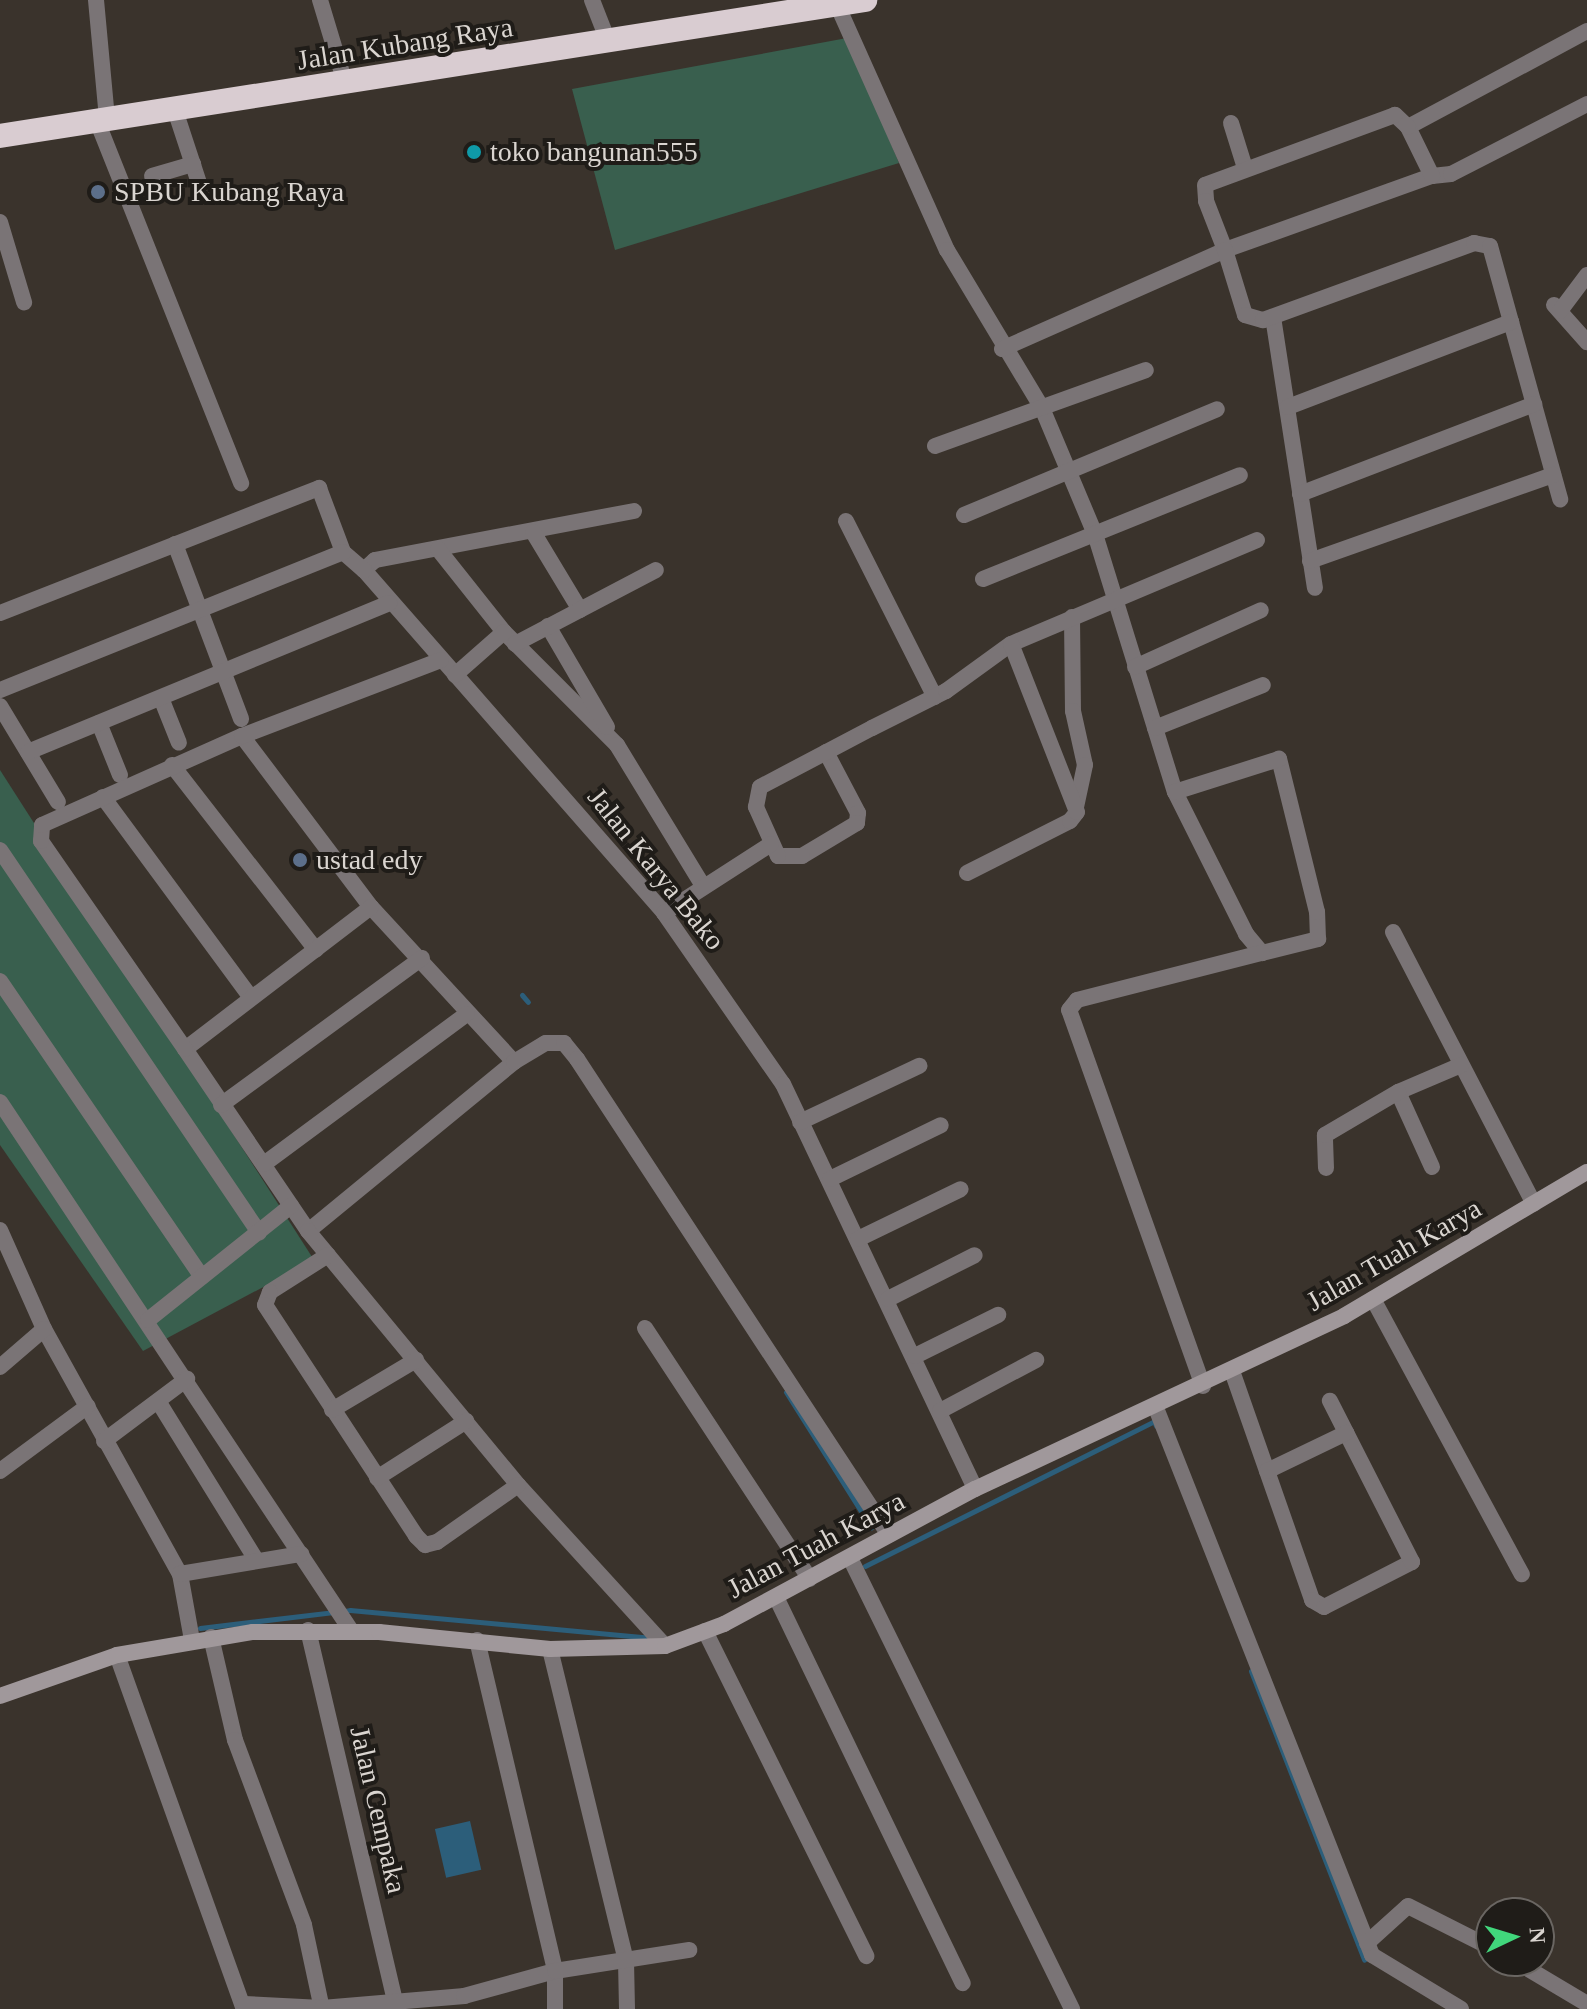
<!DOCTYPE html>
<style>
body{margin:0}
#map{position:relative;width:1587px;height:2009px;overflow:hidden;background:#3a332c;font-family:Georgia,serif}
div>[style]{position:absolute}
.green>*{inset:0;background:#395f4e}
.water>*{inset:0;background:#2c5e7a;transform-origin:0 0}
.stream>*{height:5px;margin:-2.5px;padding:0 2.5px;transform-origin:2.5px;border-radius:2.5px;background:#2c5e7a}
.street>*{height:16px;margin:-8px;padding:0 8px;transform-origin:8px;border-radius:8px;background:#7a7476}
.secondary>*{height:16px;margin:-8px;padding:0 8px;transform-origin:8px;border-radius:8px;background:#a0989b}
.highway>*{height:24px;margin:-12px;padding:0 12px;transform-origin:12px;border-radius:12px;background:#d9ccd1}
.dots>*{width:22px;height:22px;translate:-50% -50%;box-sizing:border-box;border:4px solid #1f1c18;border-radius:50%}
span{translate:-50% -50%;white-space:nowrap;text-align:center;line-height:1.15;-webkit-text-stroke:8px #1f1c18;paint-order:stroke}
.street-label{font-size:28px;color:#dad5d0}
.poi-label{font-size:28px;color:#dad5d0}
.left{translate:0 -50%;text-align:left}
.north{position:absolute;left:1475px;top:1897px;width:80px;height:80px;box-sizing:border-box;background:#1f1c18;border:2px solid #6a6662;border-radius:50%;rotate:86deg;font-size:22px;font-weight:700;line-height:32px;text-align:center;color:#dad5d0}
.north::after{content:'';display:block;margin:auto;width:28px;height:36px;background:#41d77c;clip-path:polygon(50% 0,100% 100%,50% 72%,0 100%)}
</style>
<div id="map">
<div class="green">
<div style="clip-path:polygon(847px 38px,899px 163px,615px 250px,572px 89px)"></div>
<div style="clip-path:polygon(0 770px,314px 1260px,143px 1351px,0 1145px)"></div>
</div>
<div class="water">
<div style="left:470px;top:1821px;width:50px;height:36px;rotate:77deg"></div>
</div>
<div class="stream">
<div style="left:522px;top:995px;width:9px;rotate:49deg"></div>
<div style="left:786px;top:1392px;width:160px;rotate:57.8deg"></div>
<div style="left:865px;top:1566px;width:323px;rotate:-26.6deg"></div>
<div style="left:1154px;top:1421px;width:5px;rotate:68deg"></div>
<div style="left:200px;top:1628px;width:151px;rotate:-6.8deg"></div>
<div style="left:350px;top:1610px;width:301px;rotate:5.3deg"></div>
<div style="left:1251px;top:1671px;width:310px;rotate:68.6deg"></div>
</div>
<div class="street">
<div style="left:96px;top:0;width:120px;rotate:84.7deg"></div>
<div style="left:320px;top:0;width:87px;rotate:73.2deg"></div>
<div style="left:592px;top:0;width:44px;rotate:68.7deg"></div>
<div style="left:835px;top:0;width:274px;rotate:65.9deg"></div>
<div style="left:947px;top:250px;width:184px;rotate:59deg"></div>
<div style="left:1042px;top:408px;width:137px;rotate:67.2deg"></div>
<div style="left:1095px;top:534px;width:270px;rotate:72.8deg"></div>
<div style="left:1175px;top:792px;width:159px;rotate:63.4deg"></div>
<div style="left:1246px;top:934px;width:25px;rotate:50deg"></div>
<div style="left:1262px;top:953px;width:58px;rotate:-14deg"></div>
<div style="left:1318px;top:939px;width:27px;rotate:-92deg"></div>
<div style="left:1317px;top:912px;width:158px;rotate:-103.9deg"></div>
<div style="left:1279px;top:759px;width:109px;rotate:162.4deg"></div>
<div style="left:175px;top:110px;width:80px;rotate:71.8deg"></div>
<div style="left:97px;top:121px;width:390px;rotate:68.3deg"></div>
<div style="left:1231px;top:123px;width:47px;rotate:72.7deg"></div>
<div style="left:1408px;top:127px;width:203px;rotate:-28.2deg"></div>
<div style="left:152px;top:176px;width:43px;rotate:-16.3deg"></div>
<div style="left:1432px;top:176px;width:19px;rotate:-6deg"></div>
<div style="left:1451px;top:174px;width:153px;rotate:-27.2deg"></div>
<div style="left:0;top:222px;width:84px;rotate:73.3deg"></div>
<div style="left:1554px;top:305px;width:50px;rotate:48.3deg"></div>
<div style="left:1560px;top:311px;width:45px;rotate:-53.1deg"></div>
<div style="left:1273px;top:317px;width:274px;rotate:81.2deg"></div>
<div style="left:1002px;top:349px;width:244px;rotate:-23.9deg"></div>
<div style="left:1225px;top:250px;width:220px;rotate:-19.7deg"></div>
<div style="left:1432px;top:176px;width:55px;rotate:-116.1deg"></div>
<div style="left:1408px;top:127px;width:18px;rotate:-137deg"></div>
<div style="left:1395px;top:115px;width:202px;rotate:159.8deg"></div>
<div style="left:1205px;top:185px;width:16px;rotate:86deg"></div>
<div style="left:1206px;top:201px;width:53px;rotate:68.8deg"></div>
<div style="left:1225px;top:250px;width:68px;rotate:72.9deg"></div>
<div style="left:1245px;top:315px;width:19px;rotate:16deg"></div>
<div style="left:1263px;top:320px;width:225px;rotate:-20deg"></div>
<div style="left:1474px;top:243px;width:16px;rotate:11deg"></div>
<div style="left:1490px;top:246px;width:263px;rotate:74.5deg"></div>
<div style="left:1288px;top:407px;width:239px;rotate:-20.9deg"></div>
<div style="left:935px;top:446px;width:224px;rotate:-19.8deg"></div>
<div style="left:1300px;top:494px;width:251px;rotate:-21deg"></div>
<div style="left:634px;top:511px;width:264px;rotate:169.3deg"></div>
<div style="left:375px;top:560px;width:15px;rotate:138deg"></div>
<div style="left:364px;top:570px;width:456px;rotate:48.8deg"></div>
<div style="left:664px;top:913px;width:208px;rotate:55.2deg"></div>
<div style="left:783px;top:1084px;width:448px;rotate:64.6deg"></div>
<div style="left:964px;top:515px;width:274px;rotate:-22.7deg"></div>
<div style="left:846px;top:521px;width:197px;rotate:63.2deg"></div>
<div style="left:533px;top:532px;width:91px;rotate:58.9deg"></div>
<div style="left:175px;top:544px;width:187px;rotate:69.3deg"></div>
<div style="left:438px;top:549px;width:106px;rotate:51.5deg"></div>
<div style="left:504px;top:632px;width:160px;rotate:45deg"></div>
<div style="left:617px;top:745px;width:165px;rotate:58.6deg"></div>
<div style="left:1310px;top:561px;width:258px;rotate:-19.5deg"></div>
<div style="left:983px;top:579px;width:277px;rotate:-22deg"></div>
<div style="left:0;top:613px;width:343px;rotate:-21.4deg"></div>
<div style="left:319px;top:488px;width:68px;rotate:69.4deg"></div>
<div style="left:343px;top:552px;width:28px;rotate:41deg"></div>
<div style="left:1072px;top:617px;width:94px;rotate:89.4deg"></div>
<div style="left:1073px;top:711px;width:55px;rotate:77.5deg"></div>
<div style="left:1085px;top:765px;width:43px;rotate:102.1deg"></div>
<div style="left:548px;top:626px;width:117px;rotate:59.7deg"></div>
<div style="left:515px;top:644px;width:159px;rotate:-27.7deg"></div>
<div style="left:1135px;top:667px;width:138px;rotate:-24.3deg"></div>
<div style="left:455px;top:675px;width:65px;rotate:-41.3deg"></div>
<div style="left:0;top:690px;width:370px;rotate:-21.9deg"></div>
<div style="left:161px;top:698px;width:48px;rotate:68.2deg"></div>
<div style="left:0;top:706px;width:112px;rotate:58.9deg"></div>
<div style="left:99px;top:723px;width:56px;rotate:68deg"></div>
<div style="left:1155px;top:728px;width:116px;rotate:-21.7deg"></div>
<div style="left:242px;top:736px;width:214px;rotate:53deg"></div>
<div style="left:371px;top:907px;width:211px;rotate:47.3deg"></div>
<div style="left:514px;top:1062px;width:266px;rotate:140.6deg"></div>
<div style="left:28px;top:752px;width:391px;rotate:-22.4deg"></div>
<div style="left:826px;top:752px;width:69px;rotate:62.3deg"></div>
<div style="left:858px;top:813px;width:10px;rotate:96deg"></div>
<div style="left:857px;top:823px;width:64px;rotate:149deg"></div>
<div style="left:802px;top:856px;width:24px;rotate:180deg"></div>
<div style="left:778px;top:856px;width:54px;rotate:-114.2deg"></div>
<div style="left:756px;top:807px;width:20px;rotate:-79deg"></div>
<div style="left:760px;top:787px;width:127px;rotate:-27.8deg"></div>
<div style="left:872px;top:728px;width:83px;rotate:-26.6deg"></div>
<div style="left:946px;top:691px;width:80px;rotate:-35.9deg"></div>
<div style="left:1011px;top:644px;width:267px;rotate:-22.9deg"></div>
<div style="left:172px;top:765px;width:234px;rotate:52.1deg"></div>
<div style="left:103px;top:797px;width:246px;rotate:53.6deg"></div>
<div style="left:0;top:850px;width:462px;rotate:55.9deg"></div>
<div style="left:967px;top:873px;width:115px;rotate:-26.8deg"></div>
<div style="left:1070px;top:821px;width:11px;rotate:-52deg"></div>
<div style="left:1077px;top:812px;width:180px;rotate:-111.4deg"></div>
<div style="left:371px;top:907px;width:234px;rotate:142.6deg"></div>
<div style="left:185px;top:1049px;width:220px;rotate:55.9deg"></div>
<div style="left:308px;top:1231px;width:330px;rotate:50.4deg"></div>
<div style="left:518px;top:1485px;width:218px;rotate:47.6deg"></div>
<div style="left:664px;top:913px;width:127px;rotate:-32.8deg"></div>
<div style="left:1393px;top:932px;width:306px;rotate:62.6deg"></div>
<div style="left:0;top:981px;width:358px;rotate:55.7deg"></div>
<div style="left:185px;top:1049px;width:253px;rotate:-124.7deg"></div>
<div style="left:41px;top:841px;width:16px;rotate:-86deg"></div>
<div style="left:42px;top:825px;width:219px;rotate:-24deg"></div>
<div style="left:242px;top:736px;width:213px;rotate:-20.9deg"></div>
<div style="left:514px;top:1062px;width:37px;rotate:-31deg"></div>
<div style="left:546px;top:1043px;width:18px"></div>
<div style="left:564px;top:1043px;width:21px;rotate:51deg"></div>
<div style="left:577px;top:1059px;width:569px;rotate:56.76deg"></div>
<div style="left:0;top:1102px;width:636px;rotate:56.41deg"></div>
<div style="left:221px;top:1105px;width:249px;rotate:-36.2deg"></div>
<div style="left:800px;top:1122px;width:132px;rotate:-25.2deg"></div>
<div style="left:264px;top:1164px;width:252px;rotate:-36.5deg"></div>
<div style="left:1432px;top:1167px;width:82px;rotate:-114.4deg"></div>
<div style="left:1398px;top:1092px;width:69px;rotate:-23.2deg"></div>
<div style="left:1326px;top:1168px;width:33px;rotate:-92deg"></div>
<div style="left:1325px;top:1135px;width:85px;rotate:-30.5deg"></div>
<div style="left:830px;top:1179px;width:123px;rotate:-25.9deg"></div>
<div style="left:0;top:1230px;width:108px;rotate:66deg"></div>
<div style="left:44px;top:1329px;width:280px;rotate:61deg"></div>
<div style="left:180px;top:1574px;width:67px;rotate:79.7deg"></div>
<div style="left:858px;top:1239px;width:114px;rotate:-25.9deg"></div>
<div style="left:328px;top:1255px;width:69px;rotate:147.5deg"></div>
<div style="left:270px;top:1292px;width:14px;rotate:111deg"></div>
<div style="left:265px;top:1305px;width:276px;rotate:56.8deg"></div>
<div style="left:416px;top:1536px;width:13px;rotate:45deg"></div>
<div style="left:425px;top:1545px;width:12px;rotate:-14deg"></div>
<div style="left:437px;top:1542px;width:99px;rotate:-35.1deg"></div>
<div style="left:888px;top:1299px;width:97px;rotate:-26.8deg"></div>
<div style="left:1373px;top:1299px;width:313px;rotate:61.6deg"></div>
<div style="left:148px;top:1320px;width:183px;rotate:-38.6deg"></div>
<div style="left:645px;top:1328px;width:300px;rotate:56.7deg"></div>
<div style="left:915px;top:1356px;width:93px;rotate:-26.3deg"></div>
<div style="left:0;top:1367px;width:58px;rotate:-40.8deg"></div>
<div style="left:1232px;top:1371px;width:243px;rotate:70.7deg"></div>
<div style="left:1312px;top:1600px;width:14px;rotate:30deg"></div>
<div style="left:1324px;top:1607px;width:99px;rotate:-27.1deg"></div>
<div style="left:1412px;top:1562px;width:181px;rotate:-117deg"></div>
<div style="left:1203px;top:1386px;width:399px;rotate:-109.6deg"></div>
<div style="left:1069px;top:1010px;width:13px;rotate:-51deg"></div>
<div style="left:1077px;top:1000px;width:191px;rotate:-14.3deg"></div>
<div style="left:158px;top:1401px;width:185px;rotate:58.3deg"></div>
<div style="left:1156px;top:1408px;width:588px;rotate:68.45deg"></div>
<div style="left:1372px;top:1955px;width:104px;rotate:31.2deg"></div>
<div style="left:332px;top:1410px;width:98px;rotate:-30.8deg"></div>
<div style="left:940px;top:1411px;width:109px;rotate:-28deg"></div>
<div style="left:104px;top:1441px;width:104px;rotate:-36.8deg"></div>
<div style="left:0;top:1471px;width:109px;rotate:-36.5deg"></div>
<div style="left:1267px;top:1471px;width:88px;rotate:-25.7deg"></div>
<div style="left:377px;top:1478px;width:106px;rotate:-32.6deg"></div>
<div style="left:850px;top:1558px;width:503px;rotate:63.79deg"></div>
<div style="left:180px;top:1574px;width:123px;rotate:-9.4deg"></div>
<div style="left:776px;top:1597px;width:429px;rotate:64.2deg"></div>
<div style="left:308px;top:1630px;width:389px;rotate:76.8deg"></div>
<div style="left:705px;top:1631px;width:363px;rotate:63.6deg"></div>
<div style="left:211px;top:1637px;width:106px;rotate:76.9deg"></div>
<div style="left:235px;top:1740px;width:197px;rotate:69.5deg"></div>
<div style="left:304px;top:1925px;width:86px;rotate:77.9deg"></div>
<div style="left:477px;top:1640px;width:340px;rotate:76.7deg"></div>
<div style="left:555px;top:1971px;width:38px;rotate:90deg"></div>
<div style="left:550px;top:1649px;width:321px;rotate:76.3deg"></div>
<div style="left:626px;top:1961px;width:48px;rotate:88.8deg"></div>
<div style="left:117px;top:1655px;width:376px;rotate:70.3deg"></div>
<div style="left:1367px;top:1943px;width:55px;rotate:-42.1deg"></div>
<div style="left:1408px;top:1906px;width:93px;rotate:26.8deg"></div>
<div style="left:1515px;top:1961px;width:84px;rotate:30.8deg"></div>
<div style="left:244px;top:2004px;width:78px;rotate:2.9deg"></div>
<div style="left:322px;top:2008px;width:143px;rotate:-4.8deg"></div>
<div style="left:464px;top:1996px;width:94px;rotate:-15.4deg"></div>
<div style="left:555px;top:1971px;width:136px;rotate:-8.9deg"></div>
</div>
<div class="secondary">
<div style="left:0;top:1696px;width:124px;rotate:-19.3deg"></div>
<div style="left:117px;top:1655px;width:138px;rotate:-9.6deg"></div>
<div style="left:253px;top:1632px;width:126px"></div>
<div style="left:379px;top:1632px;width:172px;rotate:5.7deg"></div>
<div style="left:550px;top:1649px;width:115px;rotate:-1.5deg"></div>
<div style="left:665px;top:1646px;width:63px;rotate:-20.4deg"></div>
<div style="left:724px;top:1624px;width:285px;rotate:-28.3deg"></div>
<div style="left:975px;top:1489px;width:408px;rotate:-25.1deg"></div>
<div style="left:1344px;top:1316px;width:282px;rotate:-30.7deg"></div>
</div>
<div class="highway">
<div style="left:0;top:136px;width:876px;rotate:-8.94deg"></div>
</div>
<div class="dots">
<div style="left:474px;top:152px;background:#0f9aa8"></div>
<div style="left:98px;top:192px;background:#5c6f8a"></div>
<div style="left:300px;top:860px;background:#5c6f8a"></div>
</div>
<div class="street-label">
<span style="left:405px;top:44px;rotate:-9deg">Jalan Kubang Raya</span>
<span style="left:656px;top:869px;rotate:51deg">Jalan Karya Bako</span>
<span style="left:1394px;top:1255px;rotate:-30deg">Jalan Tuah Karya</span>
<span style="left:816px;top:1545px;rotate:-28deg">Jalan Tuah Karya</span>
<span style="left:378px;top:1810px;rotate:77deg">Jalan Cempaka</span>
</div>
<div class="poi-label">
<span class="left" style="left:490px;top:152px">toko bangunan555</span>
<span class="left" style="left:114px;top:192px">SPBU Kubang Raya</span>
<span class="left" style="left:316px;top:860px">ustad edy</span>
</div>
<div class="north">N</div>
</div>
